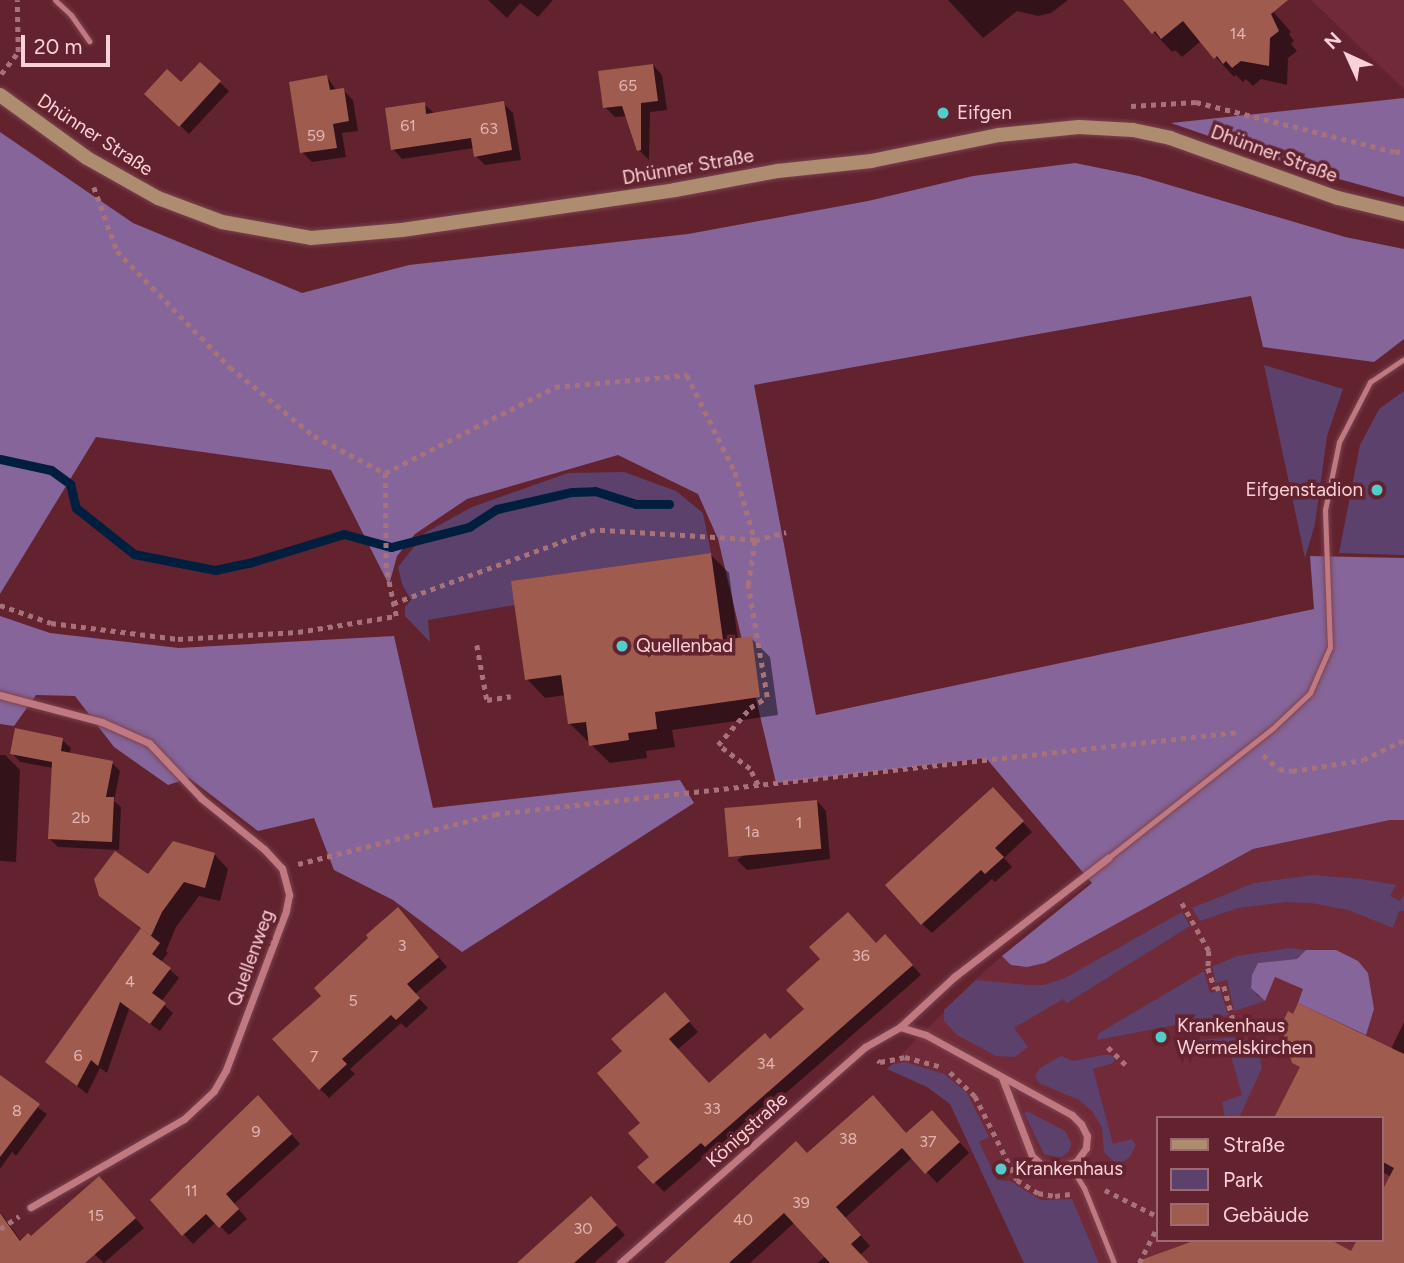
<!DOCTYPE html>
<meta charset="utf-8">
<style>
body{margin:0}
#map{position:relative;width:1404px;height:1263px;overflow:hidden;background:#62232f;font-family:Figtree,sans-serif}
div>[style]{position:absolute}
.built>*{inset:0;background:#712a37}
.green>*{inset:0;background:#5c416c}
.forest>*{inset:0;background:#86659a}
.shadow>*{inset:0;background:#0007}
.stream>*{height:9px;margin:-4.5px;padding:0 4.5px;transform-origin:4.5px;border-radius:4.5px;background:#001f3f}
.building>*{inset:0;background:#9f5c4e;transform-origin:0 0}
.path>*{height:4.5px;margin-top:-2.25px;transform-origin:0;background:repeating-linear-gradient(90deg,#a7727a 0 5px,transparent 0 10px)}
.roads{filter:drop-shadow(0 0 2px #7b434f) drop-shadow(0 0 2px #7b434f)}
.service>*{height:5px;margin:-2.5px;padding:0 2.5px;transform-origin:2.5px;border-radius:2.5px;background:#c17981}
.minor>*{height:7px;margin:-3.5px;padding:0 3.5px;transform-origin:3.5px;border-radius:3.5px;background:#c17981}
.secondary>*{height:14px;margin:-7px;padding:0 7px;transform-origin:7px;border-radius:7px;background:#ae8c70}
.dots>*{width:19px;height:19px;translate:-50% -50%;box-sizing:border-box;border:4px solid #62232f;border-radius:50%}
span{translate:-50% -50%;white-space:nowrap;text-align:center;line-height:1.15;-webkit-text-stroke:7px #62232f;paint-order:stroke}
.number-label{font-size:16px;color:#e3b4b3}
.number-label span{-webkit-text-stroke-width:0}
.poi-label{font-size:19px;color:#fad1d5}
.left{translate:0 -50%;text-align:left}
.right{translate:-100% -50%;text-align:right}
.street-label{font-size:19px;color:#fad1d5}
.legend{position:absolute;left:1156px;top:1116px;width:228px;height:126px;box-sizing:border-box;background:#62232f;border:2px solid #9f6971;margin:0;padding:9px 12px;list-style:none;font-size:21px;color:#fad1d5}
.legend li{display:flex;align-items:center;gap:14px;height:35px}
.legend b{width:35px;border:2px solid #9f6971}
.north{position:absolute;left:1313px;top:21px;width:70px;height:70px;-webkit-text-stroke:5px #62232f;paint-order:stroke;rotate:315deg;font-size:19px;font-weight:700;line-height:28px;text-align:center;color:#fad1d5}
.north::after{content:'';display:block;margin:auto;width:24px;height:32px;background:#fad1d5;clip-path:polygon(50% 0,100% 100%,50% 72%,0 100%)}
.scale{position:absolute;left:21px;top:35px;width:89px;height:32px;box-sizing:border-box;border:4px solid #fad1d5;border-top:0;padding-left:9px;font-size:21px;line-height:24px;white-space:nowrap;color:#fad1d5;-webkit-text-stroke:5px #62232f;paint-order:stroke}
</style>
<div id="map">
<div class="built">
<div style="clip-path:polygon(1311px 0,1404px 0,1404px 89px)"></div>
<div style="clip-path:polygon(evenodd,1390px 820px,1404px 820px,1404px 1263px,1024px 1263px,950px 1104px,927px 1087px,887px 1069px,972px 983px,1002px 956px,1017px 967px,1045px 963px,1253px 849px,1390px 820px,1157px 1118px,1381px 1118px,1381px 1240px,1157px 1240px,1157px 1118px)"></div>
</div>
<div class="green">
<div style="clip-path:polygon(1264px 365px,1343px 389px,1327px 436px,1315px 524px,1305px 558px)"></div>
<div style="clip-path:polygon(1404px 391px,1404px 555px,1339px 553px,1360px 445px,1379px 409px)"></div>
<div style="clip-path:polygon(624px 472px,676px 491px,703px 513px,711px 553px,512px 581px,515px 605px,428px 620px,430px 642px,405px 616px,405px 607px,411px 600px,402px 584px,398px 567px,425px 533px,472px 507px,568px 473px)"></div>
<div style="clip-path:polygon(1313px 875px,1362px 879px,1396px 885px,1390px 896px,1400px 901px,1404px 894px,1404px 911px,1399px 911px,1393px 928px,1348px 910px,1311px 903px,1287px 902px,1238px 908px,1200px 921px,1192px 908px,1254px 883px)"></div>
<div style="clip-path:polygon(1182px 912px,1190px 926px,1067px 1003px,1063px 999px,1014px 1028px,1028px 1047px,1015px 1057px,996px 1056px,957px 1035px,944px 1021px,944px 1010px,976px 980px,1028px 985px,1044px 985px,1065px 978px)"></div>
<div style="clip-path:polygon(1290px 948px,1306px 950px,1297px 959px,1258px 963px,1256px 995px,1265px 1001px,1234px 1011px,1227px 980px,1216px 983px,1212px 967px,1236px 956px)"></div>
<div style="clip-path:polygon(1204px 971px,1210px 993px,1220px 990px,1228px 1015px,1097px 1040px,1099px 1033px)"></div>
<div style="clip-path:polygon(1241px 1037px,1258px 1049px,1262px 1068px,1239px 1118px,1225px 1118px,1222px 1102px,1242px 1095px,1228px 1045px,1201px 1052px,1197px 1040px)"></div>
<div style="clip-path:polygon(1103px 1055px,1111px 1055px,1115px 1059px,1113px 1063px,1093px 1069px,1113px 1144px,1132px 1139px,1136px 1145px,1129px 1158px,1117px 1165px,1104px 1152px,1102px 1128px,1092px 1111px,1079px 1100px,1039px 1083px,1035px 1076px,1040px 1068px,1061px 1056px,1073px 1061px)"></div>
<div style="clip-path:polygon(905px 1062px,944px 1074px,967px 1093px,989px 1137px,979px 1142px,997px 1180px,1010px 1181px,1041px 1200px,1072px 1199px,1099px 1263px,1024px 1263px,950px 1104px,927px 1087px,887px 1069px,893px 1064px)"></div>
<div style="clip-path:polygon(1027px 1111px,1065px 1131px,1072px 1144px,1068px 1153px,1060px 1158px,1044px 1154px,1024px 1113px)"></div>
</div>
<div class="forest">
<div style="clip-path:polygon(1404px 98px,1404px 197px,1310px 171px,1171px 123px)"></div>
<div style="clip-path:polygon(0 132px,133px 223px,302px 293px,409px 265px,688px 234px,868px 201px,973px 176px,1075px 163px,1139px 176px,1345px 237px,1404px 249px,1404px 339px,1374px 362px,1263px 347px,1251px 296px,754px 385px,816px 715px,1314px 609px,1310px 556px,1404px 558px,1404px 820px,1390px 820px,1253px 849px,1045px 963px,1027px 967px,1011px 965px,1002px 956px,1092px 883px,986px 758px,776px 783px,718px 539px,698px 494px,618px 455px,467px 499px,415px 534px,397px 556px,389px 585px,331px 470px,96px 437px,0 594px)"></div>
<div style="clip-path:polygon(0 616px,50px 633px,179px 648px,394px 636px,433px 808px,680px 780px,694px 803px,462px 952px,393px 900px,334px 870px,314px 818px,258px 831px,189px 778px,168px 785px,114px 747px,75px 696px,36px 695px,14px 726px,0 724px)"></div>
<div style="clip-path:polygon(1306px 950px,1336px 950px,1358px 961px,1368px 973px,1374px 1009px,1366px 1035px,1298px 1003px,1303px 989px,1275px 977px,1265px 1001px,1251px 988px,1252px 975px,1258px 963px,1297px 959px)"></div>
</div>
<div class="shadow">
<div style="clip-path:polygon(488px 0,553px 0,538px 17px,520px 3px,507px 18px)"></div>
<div style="clip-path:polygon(948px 0,1068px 0,1051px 13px,1038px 16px,1017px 11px,983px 38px)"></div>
<div style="clip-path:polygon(1124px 0,1263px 0,1291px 32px,1289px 34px,1294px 41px,1291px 44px,1297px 51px,1288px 58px,1287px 85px,1261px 79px,1253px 86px,1246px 79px,1243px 82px,1236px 75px,1234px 77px,1201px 41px,1182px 57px,1175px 50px,1172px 52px)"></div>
<div style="clip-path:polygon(200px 64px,229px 91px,189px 134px,155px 102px,182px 84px)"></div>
<div style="clip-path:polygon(653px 65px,662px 75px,667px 110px,650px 112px,649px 160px,639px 150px,627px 116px,615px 117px,605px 107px)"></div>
<div style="clip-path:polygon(327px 77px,337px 91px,343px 90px,353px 100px,358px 131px,342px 133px,346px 157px,312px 162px,302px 152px)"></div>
<div style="clip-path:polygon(503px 103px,513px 113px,521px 160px,485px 165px,476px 156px,474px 148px,402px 159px,393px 149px,424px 104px,435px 114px)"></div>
<div style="clip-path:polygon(710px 554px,729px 573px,738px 640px,751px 638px,770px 657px,778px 715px,672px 730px,675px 747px,646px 751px,647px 758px,610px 763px,569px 723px,565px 695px,545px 698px,527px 679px)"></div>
<div style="clip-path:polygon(62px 740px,71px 748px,69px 755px,112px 763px,120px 771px,114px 801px,121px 807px,119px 850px,58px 847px,50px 839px,53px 768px,20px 762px,12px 753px)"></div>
<div style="clip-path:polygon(0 755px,5px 755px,20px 770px,16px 862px,0 861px)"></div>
<div style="clip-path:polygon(1002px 799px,1032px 832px,1004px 858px,1012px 867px,995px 882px,992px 879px,932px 933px,922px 924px)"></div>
<div style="clip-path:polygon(817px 801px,826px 811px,830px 859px,747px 870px,737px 860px)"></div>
<div style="clip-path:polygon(214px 854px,228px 869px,220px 901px,199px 896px,176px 927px,166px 951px,168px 953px,161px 962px,179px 978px,161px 1002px,173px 1013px,160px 1031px,129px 1009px,107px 1073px,100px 1068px,87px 1094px,48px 1062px,142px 930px,100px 895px)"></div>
<div style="clip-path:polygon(407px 919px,447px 967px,415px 994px,428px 1008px,406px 1028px,401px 1023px,350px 1069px,355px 1074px,329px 1098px,320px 1089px)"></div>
<div style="clip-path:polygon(876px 945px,895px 946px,921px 975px,715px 1155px,711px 1151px,664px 1192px,640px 1167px,651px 1157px,643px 1123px,674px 1004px,698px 1032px,677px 1050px,709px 1085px,770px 1041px)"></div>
<div style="clip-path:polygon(1404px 1022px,1404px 1263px,1171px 1263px,1352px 1253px,1381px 1240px,1391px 1177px,1381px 1171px,1381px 1118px,1294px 1062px,1391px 1049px)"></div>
<div style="clip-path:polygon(0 1081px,47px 1114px,16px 1156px,12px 1152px,0 1169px)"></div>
<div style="clip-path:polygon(267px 1106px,300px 1144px,234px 1204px,247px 1219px,229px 1235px,216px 1222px,193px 1244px,152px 1200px)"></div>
<div style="clip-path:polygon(942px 1122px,969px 1153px,937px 1183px,913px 1157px,845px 1218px,870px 1246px,860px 1255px,867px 1263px,817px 1263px,826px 1256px,795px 1222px,750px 1263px,666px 1263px,808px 1155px,907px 1134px)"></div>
<div style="clip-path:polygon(108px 1187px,144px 1228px,104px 1263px,90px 1250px,76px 1263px,0 1263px,0 1212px,22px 1242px)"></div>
<div style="clip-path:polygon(600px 1208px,625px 1235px,594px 1263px,518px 1263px)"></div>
</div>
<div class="stream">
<div style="left:0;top:459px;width:52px;rotate:12.2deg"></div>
<div style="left:51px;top:470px;width:24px;rotate:36deg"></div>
<div style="left:70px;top:484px;width:25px;rotate:76deg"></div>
<div style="left:76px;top:508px;width:74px;rotate:38.4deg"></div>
<div style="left:134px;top:554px;width:83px;rotate:11.2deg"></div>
<div style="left:215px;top:570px;width:35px;rotate:-12deg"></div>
<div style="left:249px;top:563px;width:99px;rotate:-17deg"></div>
<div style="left:344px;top:534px;width:49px;rotate:15.5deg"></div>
<div style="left:391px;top:547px;width:81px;rotate:-14.4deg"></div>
<div style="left:469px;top:527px;width:33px;rotate:-33deg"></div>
<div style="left:497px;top:509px;width:77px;rotate:-12.8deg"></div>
<div style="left:572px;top:492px;width:23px;rotate:-2deg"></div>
<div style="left:595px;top:491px;width:43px;rotate:17.6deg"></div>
<div style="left:636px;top:504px;width:33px"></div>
</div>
<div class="building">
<div style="clip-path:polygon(1123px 0,1288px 0,1271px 14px,1279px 31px,1270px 38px,1269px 66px,1241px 61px,1232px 68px,1226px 61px,1223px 64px,1217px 56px,1214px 59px,1183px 21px,1161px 39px,1155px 31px,1152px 34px)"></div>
<div style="clip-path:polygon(200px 62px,221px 81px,179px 127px,144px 94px,167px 69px,181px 82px)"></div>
<div style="clip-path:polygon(653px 64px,658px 101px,641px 103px,641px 150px,637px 151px,622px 106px,603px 108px,598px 71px)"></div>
<div style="clip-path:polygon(327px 75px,330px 90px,344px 88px,349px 121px,333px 124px,337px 148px,300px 153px,289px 82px)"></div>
<div style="clip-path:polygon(504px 101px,512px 150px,474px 157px,471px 138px,391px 150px,385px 108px,425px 102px,426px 114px)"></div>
<div style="clip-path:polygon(711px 553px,723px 640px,752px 636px,760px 697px,655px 712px,657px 729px,628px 733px,629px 740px,589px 746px,586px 722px,568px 724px,561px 675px,525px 680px,511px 581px)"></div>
<div style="clip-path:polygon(15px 728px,63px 738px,61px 751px,113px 761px,106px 797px,114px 797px,112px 842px,48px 839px,52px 762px,10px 754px)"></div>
<div style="clip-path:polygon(993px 787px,1024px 821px,995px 848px,1004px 857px,985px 874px,981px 870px,921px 925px,885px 885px)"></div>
<div style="left:817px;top:800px;width:49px;height:93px;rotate:85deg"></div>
<div style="clip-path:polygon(173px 841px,215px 853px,205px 888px,184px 882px,162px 912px,151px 936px,99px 896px,94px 879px,115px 851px,148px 874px)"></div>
<div style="clip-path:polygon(398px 907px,439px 957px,407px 984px,420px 998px,396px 1020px,391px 1015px,342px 1059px,347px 1064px,319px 1090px,272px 1039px,321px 996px,314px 988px,368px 938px,366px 935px)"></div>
<div style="clip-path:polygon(848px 912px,876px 943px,885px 934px,913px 965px,705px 1147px,701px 1143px,653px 1184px,637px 1167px,649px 1157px,628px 1133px,640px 1123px,597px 1073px,622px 1051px,611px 1039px,665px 992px,690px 1021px,669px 1039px,709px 1083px,765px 1033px,770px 1039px,804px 1009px,786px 990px,820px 959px,809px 947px)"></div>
<div style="clip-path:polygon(141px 928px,160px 943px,152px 954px,171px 968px,152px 993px,166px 1003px,150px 1024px,120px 1002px,98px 1066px,91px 1060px,77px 1086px,45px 1062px)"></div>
<div style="clip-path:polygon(1298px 1003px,1404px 1054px,1404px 1263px,1142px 1263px,1141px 1260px,1196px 1240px,1331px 1240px,1351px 1251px,1357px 1240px,1381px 1240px,1381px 1193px,1394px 1168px,1381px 1161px,1381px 1118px,1274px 1118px,1300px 1067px,1292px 1063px,1281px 1026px,1288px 1011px,1293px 1014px)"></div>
<div style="clip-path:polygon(0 1075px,40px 1104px,0 1157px)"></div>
<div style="clip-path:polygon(258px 1095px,292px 1134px,226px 1194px,239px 1209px,219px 1228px,206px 1214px,182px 1236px,150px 1200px)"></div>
<div style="clip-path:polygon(873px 1095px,906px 1133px,932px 1110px,960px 1142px,925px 1174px,902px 1148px,836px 1207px,861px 1235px,851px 1244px,869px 1263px,830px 1263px,784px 1213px,729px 1263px,664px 1263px,796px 1141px,807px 1153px)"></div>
<div style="clip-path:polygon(99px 1176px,136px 1218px,85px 1263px,0 1263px,0 1213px,20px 1241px,28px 1233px,31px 1236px)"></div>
<div style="clip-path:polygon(591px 1196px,617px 1225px,574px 1263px,517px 1263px)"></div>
</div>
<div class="path">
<div style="left:1px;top:74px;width:28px;rotate:-52deg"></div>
<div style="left:18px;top:52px;width:52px;rotate:-91.1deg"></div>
<div style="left:1131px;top:106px;width:65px;rotate:-3.5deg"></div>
<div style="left:1196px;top:102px;width:205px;rotate:14.1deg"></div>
<div style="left:1395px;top:152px;width:9px;rotate:-6deg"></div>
<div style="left:94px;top:187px;width:68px;rotate:70.2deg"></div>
<div style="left:117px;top:251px;width:162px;rotate:45.8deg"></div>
<div style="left:230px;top:367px;width:109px;rotate:39.4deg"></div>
<div style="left:314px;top:436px;width:80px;rotate:27.5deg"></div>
<div style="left:385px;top:473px;width:191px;rotate:-26.8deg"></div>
<div style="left:555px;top:387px;width:133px;rotate:-5.2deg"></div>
<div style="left:687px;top:375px;width:108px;rotate:63.7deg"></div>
<div style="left:735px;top:472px;width:71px;rotate:73.6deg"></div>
<div style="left:755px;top:540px;width:160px;rotate:-176.4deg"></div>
<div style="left:595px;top:530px;width:215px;rotate:159.9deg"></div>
<div style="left:0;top:605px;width:54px;rotate:19.4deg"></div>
<div style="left:51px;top:623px;width:128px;rotate:7.2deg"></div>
<div style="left:178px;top:639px;width:120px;rotate:-3.3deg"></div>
<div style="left:298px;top:632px;width:99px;rotate:-9.3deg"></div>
<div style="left:396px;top:616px;width:49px;rotate:-101.8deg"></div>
<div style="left:386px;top:568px;width:95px;rotate:-90.6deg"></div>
<div style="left:477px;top:645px;width:56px;rotate:79.7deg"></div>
<div style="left:487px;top:700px;width:24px;rotate:-9deg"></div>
<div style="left:1263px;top:755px;width:21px;rotate:41deg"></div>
<div style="left:1279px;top:769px;width:13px;rotate:9deg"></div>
<div style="left:1292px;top:771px;width:72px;rotate:-8.8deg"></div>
<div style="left:1363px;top:760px;width:46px;rotate:-26deg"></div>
<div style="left:758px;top:785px;width:18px;rotate:-117deg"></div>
<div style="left:750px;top:769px;width:40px;rotate:-143deg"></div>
<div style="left:718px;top:745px;width:49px;rotate:-49.1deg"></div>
<div style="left:750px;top:708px;width:20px;rotate:-33deg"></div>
<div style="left:767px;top:697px;width:114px;rotate:-99.6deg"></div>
<div style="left:748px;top:585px;width:46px;rotate:-81.2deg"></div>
<div style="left:755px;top:540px;width:32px;rotate:-14deg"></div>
<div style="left:298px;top:864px;width:203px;rotate:-14.2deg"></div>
<div style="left:495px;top:814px;width:748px;rotate:-6.3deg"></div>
<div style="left:1182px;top:903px;width:55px;rotate:60.6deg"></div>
<div style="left:1209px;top:951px;width:17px;rotate:93deg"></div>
<div style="left:1208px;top:968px;width:22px;rotate:72deg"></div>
<div style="left:1215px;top:989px;width:9px;rotate:-18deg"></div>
<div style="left:1224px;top:986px;width:39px;rotate:75deg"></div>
<div style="left:1108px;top:1047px;width:28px;rotate:45deg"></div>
<div style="left:878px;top:1060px;width:3px;rotate:45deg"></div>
<div style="left:880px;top:1062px;width:25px;rotate:-11deg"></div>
<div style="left:905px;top:1057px;width:35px;rotate:15deg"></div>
<div style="left:950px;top:1072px;width:35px;rotate:44deg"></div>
<div style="left:975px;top:1096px;width:94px;rotate:63.4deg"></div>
<div style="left:1017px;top:1180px;width:25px;rotate:32deg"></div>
<div style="left:1038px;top:1193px;width:17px;rotate:10deg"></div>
<div style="left:1055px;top:1196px;width:15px;rotate:-8deg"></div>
<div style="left:1105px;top:1190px;width:58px;rotate:26.6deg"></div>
<div style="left:0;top:1229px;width:23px;rotate:-34deg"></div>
<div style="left:1139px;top:1263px;width:39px;rotate:-63deg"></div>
</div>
<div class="roads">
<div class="service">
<div style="left:55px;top:0;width:22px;rotate:43deg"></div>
<div style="left:71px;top:15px;width:32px;rotate:55deg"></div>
<div style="left:1108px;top:858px;width:210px;rotate:-38.2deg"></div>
<div style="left:1273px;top:728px;width:51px;rotate:-43.4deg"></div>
<div style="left:1310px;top:693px;width:50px;rotate:-66.5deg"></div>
<div style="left:1330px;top:647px;width:137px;rotate:-92.1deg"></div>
<div style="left:1325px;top:510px;width:69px;rotate:-78.4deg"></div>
<div style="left:1339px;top:442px;width:68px;rotate:-62.7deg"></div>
<div style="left:1370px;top:382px;width:41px;rotate:-34.1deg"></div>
<div style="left:1070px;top:1165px;width:27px;rotate:59deg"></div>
<div style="left:1084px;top:1188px;width:81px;rotate:68.2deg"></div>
</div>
<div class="minor">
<div style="left:0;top:695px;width:106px;rotate:14.8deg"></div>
<div style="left:102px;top:722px;width:51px;rotate:24.1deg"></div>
<div style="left:149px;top:743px;width:76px;rotate:46.6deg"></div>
<div style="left:201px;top:798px;width:81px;rotate:39deg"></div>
<div style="left:264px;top:849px;width:26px;rotate:47deg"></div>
<div style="left:282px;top:868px;width:28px;rotate:75deg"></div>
<div style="left:289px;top:895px;width:16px;rotate:101deg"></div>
<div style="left:286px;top:911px;width:170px;rotate:110.7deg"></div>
<div style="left:226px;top:1070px;width:24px;rotate:120deg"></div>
<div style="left:214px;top:1091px;width:41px;rotate:137deg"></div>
<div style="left:184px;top:1119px;width:177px;rotate:150.1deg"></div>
<div style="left:900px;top:1027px;width:74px;rotate:-42.8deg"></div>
<div style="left:954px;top:977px;width:195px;rotate:-37.7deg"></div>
<div style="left:620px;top:1263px;width:327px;rotate:-41.4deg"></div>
<div style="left:865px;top:1047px;width:40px;rotate:-29.7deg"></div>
<div style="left:900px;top:1027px;width:27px;rotate:17deg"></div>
<div style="left:926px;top:1035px;width:166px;rotate:28.7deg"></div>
<div style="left:1072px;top:1115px;width:13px;rotate:45deg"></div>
<div style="left:1081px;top:1124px;width:13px;rotate:63deg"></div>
<div style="left:1087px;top:1136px;width:12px;rotate:95deg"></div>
<div style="left:1086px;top:1148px;width:17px;rotate:126deg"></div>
<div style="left:1076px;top:1162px;width:23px;rotate:165deg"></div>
<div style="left:1054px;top:1168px;width:12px;rotate:-166deg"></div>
<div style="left:1042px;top:1165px;width:13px;rotate:-138deg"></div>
<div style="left:1032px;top:1156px;width:84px;rotate:-111deg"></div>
</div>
<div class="secondary">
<div style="left:0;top:95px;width:107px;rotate:35.9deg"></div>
<div style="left:87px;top:158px;width:81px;rotate:29.4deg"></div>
<div style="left:158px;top:198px;width:68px;rotate:20.6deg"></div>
<div style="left:222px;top:222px;width:90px;rotate:10.2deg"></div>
<div style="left:311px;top:238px;width:91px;rotate:-5deg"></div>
<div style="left:402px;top:230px;width:276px;rotate:-8.3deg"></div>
<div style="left:675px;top:190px;width:105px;rotate:-10.5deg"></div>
<div style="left:778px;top:171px;width:94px;rotate:-6.1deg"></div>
<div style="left:871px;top:161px;width:131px;rotate:-11.5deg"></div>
<div style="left:999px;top:135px;width:80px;rotate:-5.7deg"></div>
<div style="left:1079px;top:127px;width:54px;rotate:3.2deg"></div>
<div style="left:1133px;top:130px;width:38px;rotate:12deg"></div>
<div style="left:1170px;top:138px;width:178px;rotate:19.7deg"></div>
<div style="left:1338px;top:198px;width:68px;rotate:13.6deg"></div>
</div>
</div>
<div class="dots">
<div style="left:943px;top:113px;background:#53cdc9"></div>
<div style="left:1377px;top:490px;background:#53cdc9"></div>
<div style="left:622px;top:646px;background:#53cdc9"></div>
<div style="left:1161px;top:1037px;background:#53cdc9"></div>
<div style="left:1001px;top:1169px;background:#53cdc9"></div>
</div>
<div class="number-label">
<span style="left:1238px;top:34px">14</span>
<span style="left:628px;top:86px">65</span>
<span style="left:408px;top:126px">61</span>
<span style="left:489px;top:129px">63</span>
<span style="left:316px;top:136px">59</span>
<span style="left:81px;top:818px">2b</span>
<span style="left:799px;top:823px">1</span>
<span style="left:752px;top:832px">1a</span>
<span style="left:402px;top:946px">3</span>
<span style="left:861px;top:956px">36</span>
<span style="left:130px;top:982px">4</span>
<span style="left:353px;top:1001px">5</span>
<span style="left:78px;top:1056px">6</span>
<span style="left:314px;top:1057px">7</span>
<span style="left:766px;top:1064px">34</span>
<span style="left:712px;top:1109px">33</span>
<span style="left:17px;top:1111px">8</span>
<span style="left:256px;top:1132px">9</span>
<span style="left:848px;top:1139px">38</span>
<span style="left:928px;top:1142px">37</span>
<span style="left:191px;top:1191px">11</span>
<span style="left:801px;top:1203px">39</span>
<span style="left:96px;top:1216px">15</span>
<span style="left:743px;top:1220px">40</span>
<span style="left:583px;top:1229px">30</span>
</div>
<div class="poi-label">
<span class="left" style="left:957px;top:113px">Eifgen</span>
<span class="right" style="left:1363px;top:490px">Eifgenstadion</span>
<span class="left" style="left:636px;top:646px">Quellenbad</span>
<span class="left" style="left:1177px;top:1037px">Krankenhaus<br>Wermelskirchen</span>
<span class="left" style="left:1015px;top:1169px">Krankenhaus</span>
</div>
<div class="street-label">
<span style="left:95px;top:135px;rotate:33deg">Dhünner Straße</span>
<span style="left:1274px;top:154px;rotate:20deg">Dhünner Straße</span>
<span style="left:688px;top:167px;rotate:-10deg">Dhünner Straße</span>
<span style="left:251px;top:958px;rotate:-70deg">Quellenweg</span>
<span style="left:747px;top:1130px;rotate:-42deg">Königstraße</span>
</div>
<ul class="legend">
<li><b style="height:9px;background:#ae8c70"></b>Straße</li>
<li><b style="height:19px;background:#5c416c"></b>Park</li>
<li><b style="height:19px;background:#9f5c4e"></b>Gebäude</li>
</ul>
<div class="north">N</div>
<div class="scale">20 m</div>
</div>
